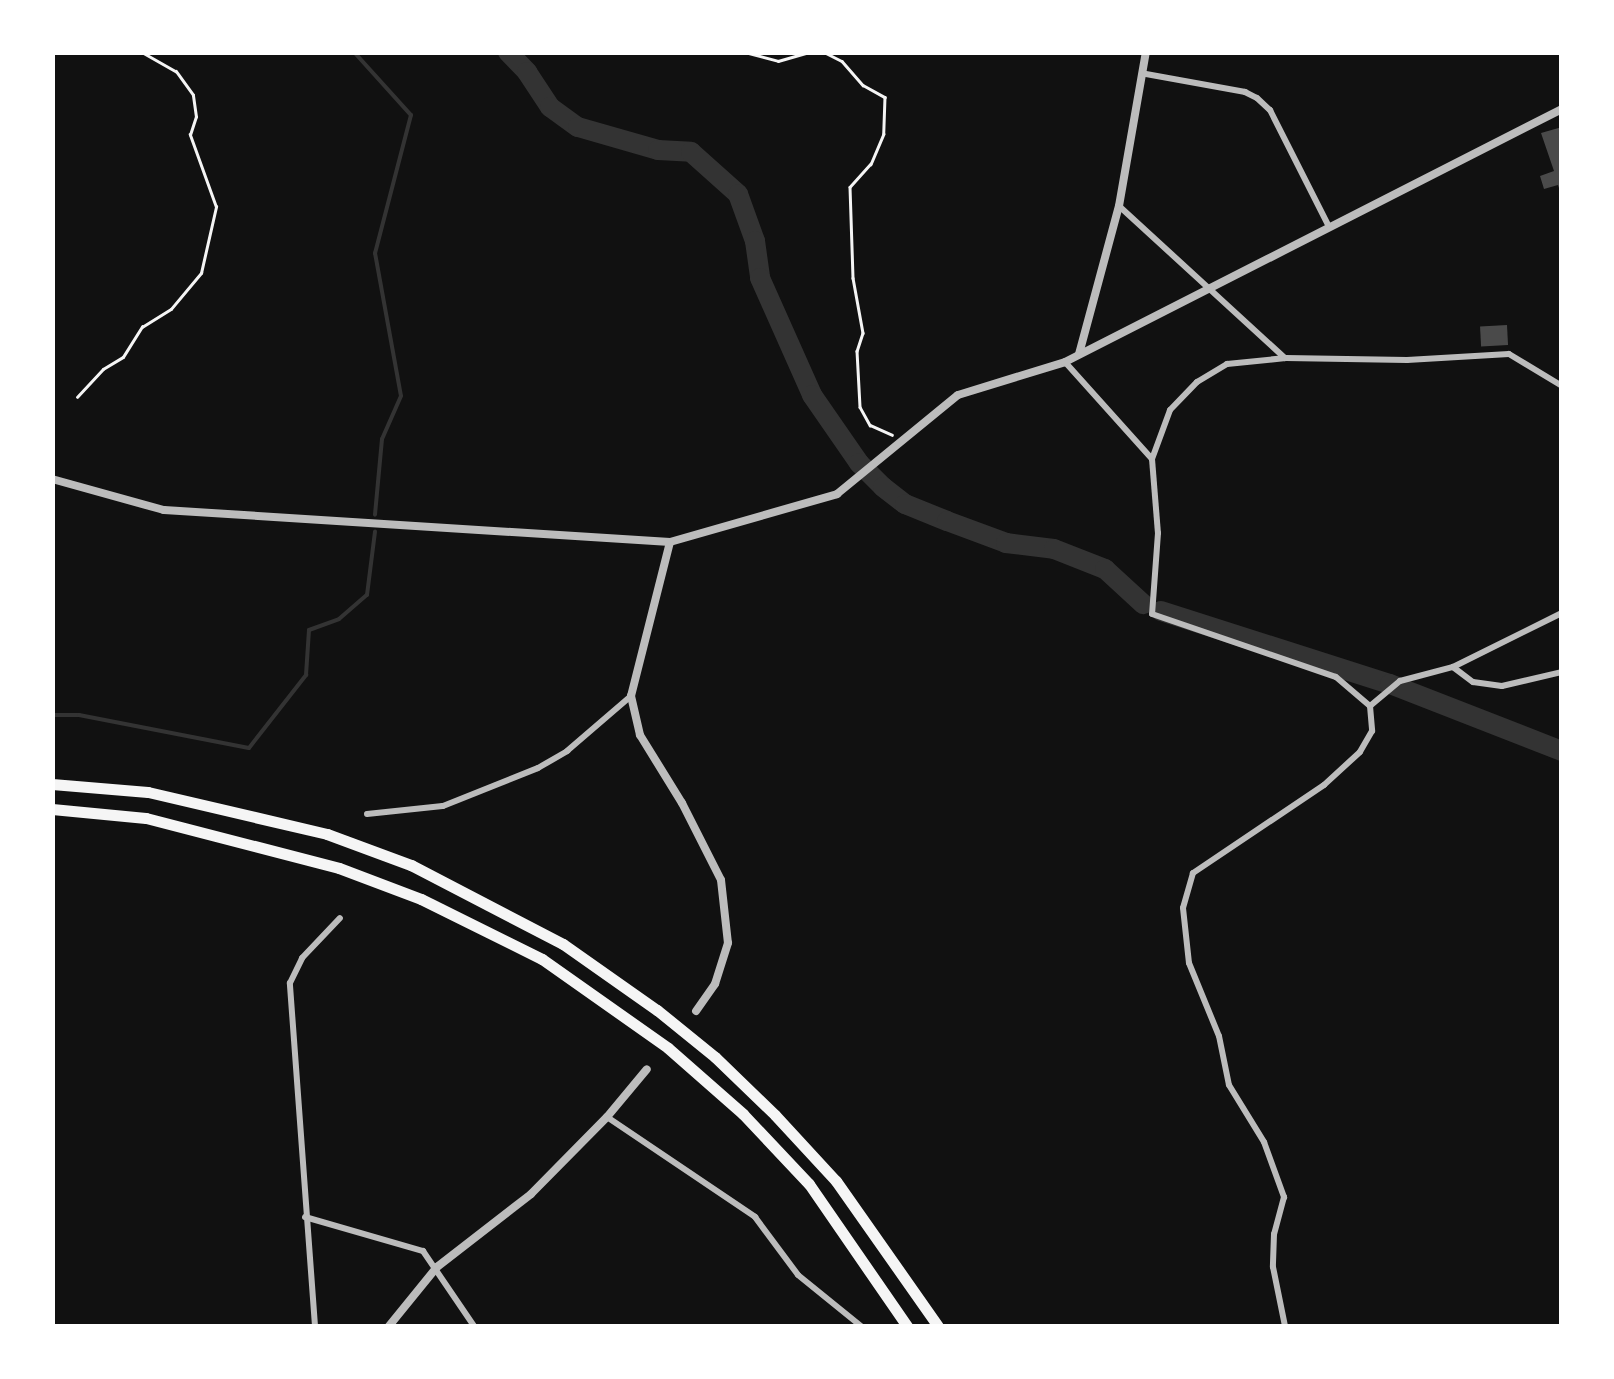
<!DOCTYPE html>
<style>
body{margin:0}
#map{position:relative;width:1614px;height:1379px;overflow:hidden;background:#111;font-family:Rubik,sans-serif}
div>[style]{position:absolute}
.stream>*{height:4px;margin:-2px;padding:0 2px;transform-origin:2px;border-radius:2px;background:#333}
.river>*{height:20px;margin:-10px;padding:0 10px;transform-origin:10px;border-radius:10px;background:#333}
.building>*{inset:0;background:#4a4a4a;transform-origin:0 0}
.path>*{height:2.5px;margin:-1.25px;padding:0 1.25px;transform-origin:1.25px;border-radius:1.25px;background:#f5f5f5}
.minor>*{height:6px;margin:-3px;padding:0 3px;transform-origin:3px;border-radius:3px;background:#bcbcbc}
.tertiary>*{height:8px;margin:-4px;padding:0 4px;transform-origin:4px;border-radius:4px;background:#bcbcbc}
.motorway>*{height:11px;margin:-5.5px;padding:0 5.5px;transform-origin:5.5px;border-radius:5.5px;background:#f5f5f5}
span{translate:-50% -50%;white-space:nowrap;text-align:center;line-height:1.15;-webkit-text-stroke:8px #fff;paint-order:stroke}
.frame{position:absolute;inset:0;border:55px solid #fff;pointer-events:none}
</style>
<div id="map">
<div class="stream">
<div style="left:354px;top:52px;width:85px;rotate:47.9deg"></div>
<div style="left:411px;top:115px;width:143px;rotate:104.6deg"></div>
<div style="left:375px;top:253px;width:145px;rotate:79.7deg"></div>
<div style="left:401px;top:396px;width:47px;rotate:113.8deg"></div>
<div style="left:382px;top:439px;width:76px;rotate:95.3deg"></div>
<div style="left:52px;top:715px;width:27px"></div>
<div style="left:79px;top:715px;width:173px;rotate:11deg"></div>
<div style="left:249px;top:748px;width:93px;rotate:-52deg"></div>
<div style="left:306px;top:675px;width:45px;rotate:-86.2deg"></div>
<div style="left:309px;top:630px;width:32px;rotate:-20deg"></div>
<div style="left:339px;top:619px;width:37px;rotate:-41deg"></div>
<div style="left:367px;top:595px;width:64px;rotate:-82.8deg"></div>
</div>
<div class="river">
<div style="left:508px;top:52px;width:28px;rotate:46deg"></div>
<div style="left:527px;top:72px;width:42px;rotate:56.7deg"></div>
<div style="left:550px;top:107px;width:34px;rotate:36deg"></div>
<div style="left:578px;top:127px;width:83px;rotate:16deg"></div>
<div style="left:658px;top:150px;width:33px;rotate:3deg"></div>
<div style="left:691px;top:152px;width:63px;rotate:41.8deg"></div>
<div style="left:738px;top:194px;width:50px;rotate:70.1deg"></div>
<div style="left:755px;top:241px;width:37px;rotate:82deg"></div>
<div style="left:760px;top:278px;width:128px;rotate:66deg"></div>
<div style="left:812px;top:395px;width:83px;rotate:55.3deg"></div>
<div style="left:859px;top:463px;width:34px;rotate:45deg"></div>
<div style="left:883px;top:487px;width:28px;rotate:38deg"></div>
<div style="left:905px;top:504px;width:45px;rotate:22deg"></div>
<div style="left:947px;top:521px;width:63px;rotate:20.4deg"></div>
<div style="left:1006px;top:543px;width:48px;rotate:7.1deg"></div>
<div style="left:1054px;top:549px;width:55px;rotate:21.4deg"></div>
<div style="left:1105px;top:569px;width:52px;rotate:42.6deg"></div>
<div style="left:1161px;top:611px;width:240px;rotate:17.7deg"></div>
<div style="left:1390px;top:684px;width:185px;rotate:21.3deg"></div>
</div>
<div class="building">
<div style="clip-path:polygon(1562px 127px,1562px 194px,1561px 194px,1558px 185px,1544px 189px,1540px 176px,1554px 171px,1541px 133px)"></div>
<div style="left:1507px;top:325px;width:20px;height:27px;rotate:87deg"></div>
</div>
<div class="path">
<div style="left:745px;top:52px;width:34px;rotate:15deg"></div>
<div style="left:778px;top:61px;width:32px;rotate:-16deg"></div>
<div style="left:824px;top:52px;width:20px;rotate:27deg"></div>
<div style="left:842px;top:61px;width:32px;rotate:49deg"></div>
<div style="left:863px;top:85px;width:25px;rotate:29deg"></div>
<div style="left:885px;top:97px;width:37px;rotate:92deg"></div>
<div style="left:884px;top:134px;width:33px;rotate:113deg"></div>
<div style="left:871px;top:164px;width:31px;rotate:132deg"></div>
<div style="left:850px;top:187px;width:91px;rotate:88.1deg"></div>
<div style="left:853px;top:278px;width:56px;rotate:79.7deg"></div>
<div style="left:863px;top:333px;width:19px;rotate:108deg"></div>
<div style="left:857px;top:351px;width:56px;rotate:86.9deg"></div>
<div style="left:860px;top:407px;width:21px;rotate:61deg"></div>
<div style="left:870px;top:425px;width:24px;rotate:24deg"></div>
<div style="left:77px;top:397px;width:38px;rotate:-47deg"></div>
<div style="left:103px;top:369px;width:23px;rotate:-31deg"></div>
<div style="left:123px;top:357px;width:36px;rotate:-58deg"></div>
<div style="left:142px;top:327px;width:34px;rotate:-32deg"></div>
<div style="left:171px;top:309px;width:47px;rotate:-50.2deg"></div>
<div style="left:201px;top:273px;width:68px;rotate:-77.2deg"></div>
<div style="left:216px;top:207px;width:77px;rotate:-109.9deg"></div>
<div style="left:190px;top:135px;width:19px;rotate:-72deg"></div>
<div style="left:196px;top:117px;width:22px;rotate:-98deg"></div>
<div style="left:193px;top:95px;width:29px;rotate:-126deg"></div>
<div style="left:176px;top:72px;width:40px;rotate:-150.3deg"></div>
</div>
<div class="minor">
<div style="left:1146px;top:74px;width:101px;rotate:10.3deg"></div>
<div style="left:1245px;top:92px;width:13px;rotate:27deg"></div>
<div style="left:1257px;top:98px;width:18px;rotate:43deg"></div>
<div style="left:1270px;top:110px;width:131px;rotate:63.2deg"></div>
<div style="left:1119px;top:206px;width:225px;rotate:42.5deg"></div>
<div style="left:1065px;top:362px;width:130px;rotate:48.1deg"></div>
<div style="left:1152px;top:459px;width:74px;rotate:85.4deg"></div>
<div style="left:1158px;top:533px;width:81px;rotate:94.2deg"></div>
<div style="left:1152px;top:614px;width:194px;rotate:18.9deg"></div>
<div style="left:1336px;top:677px;width:45px;rotate:40.5deg"></div>
<div style="left:1370px;top:706px;width:25px;rotate:85deg"></div>
<div style="left:1372px;top:731px;width:24px;rotate:120deg"></div>
<div style="left:1360px;top:752px;width:49px;rotate:137.5deg"></div>
<div style="left:1324px;top:785px;width:158px;rotate:146.1deg"></div>
<div style="left:1193px;top:873px;width:36px;rotate:106deg"></div>
<div style="left:1183px;top:908px;width:55px;rotate:83.8deg"></div>
<div style="left:1189px;top:963px;width:79px;rotate:67.7deg"></div>
<div style="left:1219px;top:1036px;width:50px;rotate:78.5deg"></div>
<div style="left:1229px;top:1085px;width:67px;rotate:58.4deg"></div>
<div style="left:1264px;top:1142px;width:59px;rotate:70deg"></div>
<div style="left:1284px;top:1197px;width:38px;rotate:105deg"></div>
<div style="left:1274px;top:1234px;width:33px;rotate:92deg"></div>
<div style="left:1273px;top:1267px;width:60px;rotate:78.5deg"></div>
<div style="left:1152px;top:459px;width:52px;rotate:-69.8deg"></div>
<div style="left:1170px;top:410px;width:39px;rotate:-46deg"></div>
<div style="left:1197px;top:382px;width:35px;rotate:-31deg"></div>
<div style="left:1227px;top:364px;width:59px;rotate:-5.8deg"></div>
<div style="left:1286px;top:358px;width:121px;rotate:0.9deg"></div>
<div style="left:1407px;top:360px;width:102px;rotate:-3.4deg"></div>
<div style="left:1509px;top:354px;width:62px;rotate:31.1deg"></div>
<div style="left:1453px;top:667px;width:25px;rotate:37deg"></div>
<div style="left:1473px;top:682px;width:29px;rotate:8deg"></div>
<div style="left:1502px;top:686px;width:62px;rotate:-13.1deg"></div>
<div style="left:1370px;top:706px;width:39px;rotate:-40deg"></div>
<div style="left:1400px;top:681px;width:55px;rotate:-14.8deg"></div>
<div style="left:1453px;top:667px;width:122px;rotate:-26.4deg"></div>
<div style="left:367px;top:814px;width:76px;rotate:-6deg"></div>
<div style="left:443px;top:806px;width:102px;rotate:-21.8deg"></div>
<div style="left:538px;top:768px;width:34px;rotate:-30deg"></div>
<div style="left:567px;top:751px;width:84px;rotate:-40.7deg"></div>
<div style="left:607px;top:1117px;width:179px;rotate:34deg"></div>
<div style="left:755px;top:1217px;width:72px;rotate:53.4deg"></div>
<div style="left:798px;top:1275px;width:81px;rotate:39deg"></div>
<div style="left:305px;top:1217px;width:123px;rotate:16.1deg"></div>
<div style="left:423px;top:1251px;width:91px;rotate:55.8deg"></div>
<div style="left:315px;top:1326px;width:344px;rotate:-94.2deg"></div>
<div style="left:290px;top:983px;width:28px;rotate:-64deg"></div>
<div style="left:302px;top:958px;width:55px;rotate:-46.5deg"></div>
</div>
<div class="tertiary">
<div style="left:1079px;top:354px;width:153px;rotate:-74.9deg"></div>
<div style="left:1119px;top:206px;width:156px;rotate:-80.1deg"></div>
<div style="left:52px;top:479px;width:116px;rotate:15.5deg"></div>
<div style="left:164px;top:510px;width:507px;rotate:3.62deg"></div>
<div style="left:670px;top:542px;width:174px;rotate:-16deg"></div>
<div style="left:837px;top:494px;width:156px;rotate:-39.3deg"></div>
<div style="left:958px;top:395px;width:112px;rotate:-17.1deg"></div>
<div style="left:1065px;top:362px;width:558px;rotate:-26.98deg"></div>
<div style="left:670px;top:542px;width:159px;rotate:104.2deg"></div>
<div style="left:631px;top:696px;width:40px;rotate:77deg"></div>
<div style="left:640px;top:735px;width:80px;rotate:58.3deg"></div>
<div style="left:682px;top:803px;width:86px;rotate:63.1deg"></div>
<div style="left:721px;top:880px;width:63px;rotate:83.7deg"></div>
<div style="left:728px;top:943px;width:43px;rotate:107.6deg"></div>
<div style="left:715px;top:984px;width:33px;rotate:125deg"></div>
<div style="left:389px;top:1326px;width:76px;rotate:-50.9deg"></div>
<div style="left:437px;top:1267px;width:119px;rotate:-37.8deg"></div>
<div style="left:531px;top:1194px;width:108px;rotate:-45.4deg"></div>
<div style="left:607px;top:1117px;width:62px;rotate:-50.2deg"></div>
</div>
<div class="motorway">
<div style="left:52px;top:784px;width:96px;rotate:4.8deg"></div>
<div style="left:148px;top:792px;width:184px;rotate:13.2deg"></div>
<div style="left:327px;top:834px;width:90px;rotate:20.3deg"></div>
<div style="left:411px;top:865px;width:171px;rotate:27.5deg"></div>
<div style="left:563px;top:944px;width:115px;rotate:35.1deg"></div>
<div style="left:657px;top:1010px;width:75px;rotate:39deg"></div>
<div style="left:715px;top:1057px;width:83px;rotate:44deg"></div>
<div style="left:775px;top:1115px;width:90px;rotate:47.3deg"></div>
<div style="left:836px;top:1181px;width:177px;rotate:54.9deg"></div>
<div style="left:52px;top:809px;width:94px;rotate:5.5deg"></div>
<div style="left:146px;top:818px;width:199px;rotate:14.5deg"></div>
<div style="left:339px;top:868px;width:88px;rotate:20.7deg"></div>
<div style="left:421px;top:899px;width:135px;rotate:26.4deg"></div>
<div style="left:542px;top:959px;width:154px;rotate:35.2deg"></div>
<div style="left:668px;top:1048px;width:100px;rotate:41.3deg"></div>
<div style="left:743px;top:1114px;width:96px;rotate:46.7deg"></div>
<div style="left:809px;top:1184px;width:173px;rotate:55.4deg"></div>
</div>
<div class="frame"></div>
</div>
